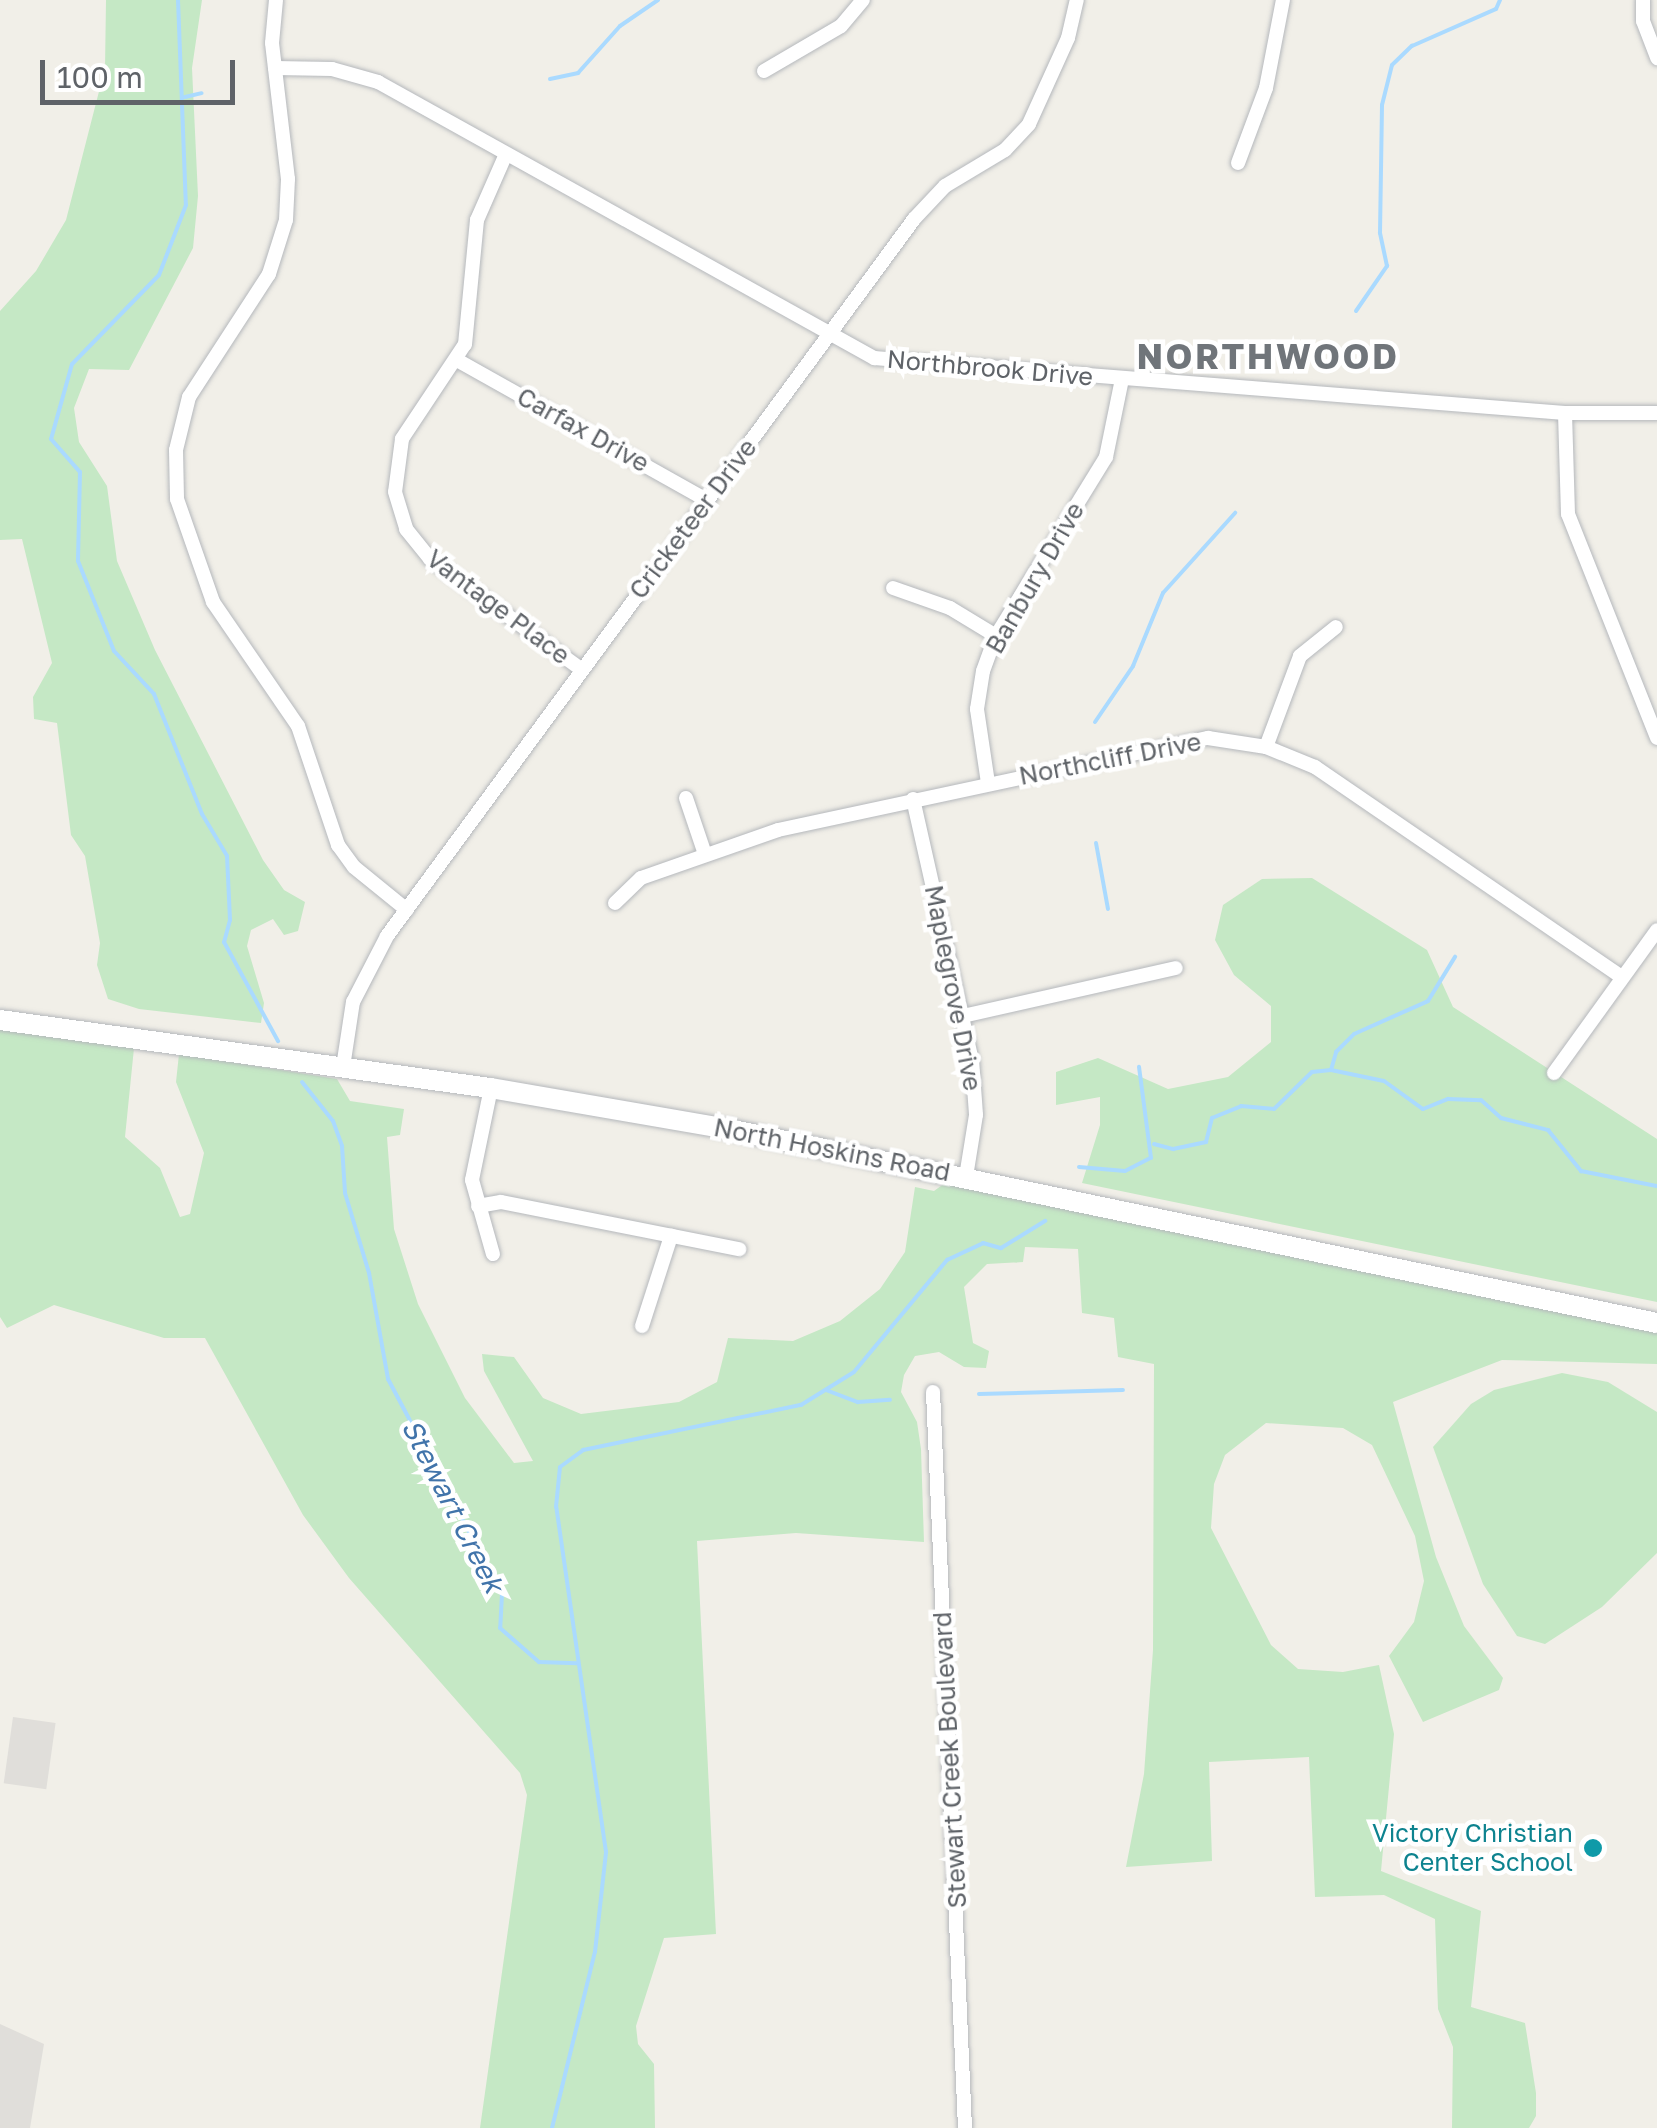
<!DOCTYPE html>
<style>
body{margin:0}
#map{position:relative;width:1657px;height:2128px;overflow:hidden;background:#f1efe8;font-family:"Golos Text",sans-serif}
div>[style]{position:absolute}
.industrial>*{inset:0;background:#e0deda;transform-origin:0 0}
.green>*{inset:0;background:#c5e8c5}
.stream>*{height:4px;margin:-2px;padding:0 2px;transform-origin:2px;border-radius:2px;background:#aadaff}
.roads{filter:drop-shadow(0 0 2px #b5b8bc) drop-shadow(0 0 2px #b5b8bc)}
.street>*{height:14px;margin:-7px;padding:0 7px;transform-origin:7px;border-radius:7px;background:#fff}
.secondary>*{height:20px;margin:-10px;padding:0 10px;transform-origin:10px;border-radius:10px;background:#fff}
.dots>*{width:28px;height:28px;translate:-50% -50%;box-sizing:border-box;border:5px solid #fff;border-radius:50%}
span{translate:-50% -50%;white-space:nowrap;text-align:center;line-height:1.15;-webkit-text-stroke:9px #fff;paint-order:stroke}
.street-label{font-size:25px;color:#5f6368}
.culture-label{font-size:25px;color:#0d838f}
.right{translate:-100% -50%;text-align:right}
.water-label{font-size:28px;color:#4174aa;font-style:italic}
.district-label{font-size:35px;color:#70757a;font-weight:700;letter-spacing:2.5px}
.scale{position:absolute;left:40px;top:60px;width:195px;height:45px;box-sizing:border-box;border:5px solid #5f6368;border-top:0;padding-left:12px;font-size:30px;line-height:35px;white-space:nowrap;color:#5f6368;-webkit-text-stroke:8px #fff;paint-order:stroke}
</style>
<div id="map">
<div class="industrial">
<div style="left:13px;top:1717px;width:43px;height:67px;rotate:8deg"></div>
<div style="clip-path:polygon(0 2024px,44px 2044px,30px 2128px,0 2128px)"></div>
</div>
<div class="green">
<div style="clip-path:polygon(106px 0,202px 0,192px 68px,198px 196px,193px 248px,129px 370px,89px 369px,74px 408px,79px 442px,107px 486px,117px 561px,155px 650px,263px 860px,284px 890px,305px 902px,298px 931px,284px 935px,273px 919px,251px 930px,247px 946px,264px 1003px,261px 1023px,139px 1009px,108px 999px,97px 965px,100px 943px,85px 856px,71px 835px,57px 723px,34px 719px,33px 697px,52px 663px,22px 539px,0 540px,0 311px,36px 271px,66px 220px,105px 68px)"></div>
<div style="clip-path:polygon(1312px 878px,1427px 950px,1453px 1007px,1657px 1139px,1657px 1302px,1082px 1183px,1100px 1125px,1100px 1097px,1056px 1105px,1056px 1072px,1098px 1058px,1168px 1089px,1228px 1077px,1271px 1042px,1271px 1006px,1234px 975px,1215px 940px,1223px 905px,1262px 879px)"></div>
<div style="clip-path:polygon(0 1028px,134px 1048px,125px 1137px,160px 1168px,180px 1217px,190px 1214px,204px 1153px,176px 1082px,179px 1054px,337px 1079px,350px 1101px,404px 1109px,400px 1135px,387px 1137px,394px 1229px,418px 1304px,465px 1398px,514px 1463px,533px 1461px,484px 1371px,482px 1354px,514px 1357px,543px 1398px,581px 1414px,679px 1402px,717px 1382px,728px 1338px,793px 1341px,840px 1321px,880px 1289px,905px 1252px,915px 1187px,934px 1191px,945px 1183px,1657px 1329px,1657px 1364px,1502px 1360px,1393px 1402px,1436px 1557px,1464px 1626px,1503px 1678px,1499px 1690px,1423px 1722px,1389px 1656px,1414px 1622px,1424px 1581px,1415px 1536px,1372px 1445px,1343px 1428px,1266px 1423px,1225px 1455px,1214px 1484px,1211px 1528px,1271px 1645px,1298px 1669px,1343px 1672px,1379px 1665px,1394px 1734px,1381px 1871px,1481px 1911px,1471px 2007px,1525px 2023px,1536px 2093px,1536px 2116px,1529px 2128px,1452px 2128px,1453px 2047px,1438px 2009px,1435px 1919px,1384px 1895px,1315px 1897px,1309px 1757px,1209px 1762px,1212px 1861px,1126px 1867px,1144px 1774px,1153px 1650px,1154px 1364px,1118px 1357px,1114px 1318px,1082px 1313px,1078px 1249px,1025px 1247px,1023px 1262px,987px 1264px,964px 1287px,973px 1343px,989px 1351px,986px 1368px,964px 1367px,939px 1352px,915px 1356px,904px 1375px,901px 1392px,917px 1422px,921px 1449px,924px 1542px,796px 1533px,697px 1541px,716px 1934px,664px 1938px,636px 2026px,638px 2044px,654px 2064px,655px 2128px,480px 2128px,527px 1795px,520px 1773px,349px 1578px,303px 1515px,205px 1338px,164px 1338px,54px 1305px,7px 1328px,0 1317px)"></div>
<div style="clip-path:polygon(1562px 1373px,1608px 1382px,1657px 1412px,1657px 1553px,1602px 1607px,1545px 1644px,1517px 1636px,1483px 1584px,1433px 1447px,1471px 1404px,1494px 1390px)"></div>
</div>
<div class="stream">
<div style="left:178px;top:0;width:205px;rotate:87.8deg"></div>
<div style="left:186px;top:205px;width:75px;rotate:111.1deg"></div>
<div style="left:159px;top:275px;width:124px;rotate:134.3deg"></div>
<div style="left:72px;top:364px;width:78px;rotate:105.6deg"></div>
<div style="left:51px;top:439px;width:44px;rotate:48.7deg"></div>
<div style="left:80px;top:472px;width:89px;rotate:91.3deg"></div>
<div style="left:78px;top:561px;width:97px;rotate:68.2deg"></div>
<div style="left:114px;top:651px;width:59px;rotate:47.1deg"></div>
<div style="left:154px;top:694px;width:129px;rotate:68.2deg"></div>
<div style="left:202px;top:814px;width:49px;rotate:59.2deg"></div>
<div style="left:227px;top:856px;width:64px;rotate:87.3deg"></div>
<div style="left:230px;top:920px;width:23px;rotate:105deg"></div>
<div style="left:224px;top:942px;width:113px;rotate:61.4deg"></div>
<div style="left:550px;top:79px;width:29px;rotate:-12deg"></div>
<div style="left:578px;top:73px;width:63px;rotate:-48.2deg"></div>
<div style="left:620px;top:26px;width:46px;rotate:-34.4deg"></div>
<div style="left:185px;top:97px;width:17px;rotate:-13deg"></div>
<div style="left:1356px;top:311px;width:55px;rotate:-55.4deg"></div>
<div style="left:1387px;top:266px;width:34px;rotate:-102deg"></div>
<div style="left:1380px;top:233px;width:128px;rotate:-89.1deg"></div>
<div style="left:1382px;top:105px;width:41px;rotate:-76deg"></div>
<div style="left:1392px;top:65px;width:28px;rotate:-44deg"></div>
<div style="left:1412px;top:46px;width:92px;rotate:-23.8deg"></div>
<div style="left:1496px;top:9px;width:10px;rotate:-66deg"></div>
<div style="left:1095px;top:722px;width:68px;rotate:-55.8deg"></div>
<div style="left:1133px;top:666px;width:79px;rotate:-67.7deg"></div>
<div style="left:1163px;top:593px;width:108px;rotate:-48deg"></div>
<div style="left:1096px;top:843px;width:67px;rotate:79.7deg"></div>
<div style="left:1331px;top:1070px;width:19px;rotate:-74deg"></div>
<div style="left:1336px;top:1052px;width:25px;rotate:-45deg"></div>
<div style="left:1354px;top:1034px;width:81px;rotate:-24deg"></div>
<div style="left:1428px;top:1001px;width:52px;rotate:-58.5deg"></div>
<div style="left:302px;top:1082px;width:50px;rotate:51.5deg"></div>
<div style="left:333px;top:1121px;width:27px;rotate:70deg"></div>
<div style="left:342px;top:1146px;width:47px;rotate:86.3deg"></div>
<div style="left:345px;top:1193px;width:84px;rotate:73.3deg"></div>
<div style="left:369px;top:1273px;width:108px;rotate:79.8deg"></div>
<div style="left:388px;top:1379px;width:243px;rotate:62.1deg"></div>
<div style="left:502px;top:1594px;width:34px;rotate:93deg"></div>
<div style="left:500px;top:1628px;width:52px;rotate:41.1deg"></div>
<div style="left:539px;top:1662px;width:38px;rotate:2deg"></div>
<div style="left:1154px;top:1144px;width:20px;rotate:15deg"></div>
<div style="left:1173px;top:1149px;width:34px;rotate:-12deg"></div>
<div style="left:1206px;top:1142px;width:25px;rotate:-76deg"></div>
<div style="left:1212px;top:1118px;width:31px;rotate:-22deg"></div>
<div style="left:1241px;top:1106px;width:33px;rotate:5deg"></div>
<div style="left:1274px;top:1109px;width:53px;rotate:-44.2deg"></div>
<div style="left:1312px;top:1072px;width:19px;rotate:-6deg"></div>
<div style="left:1331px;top:1070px;width:54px;rotate:11.7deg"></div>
<div style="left:1384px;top:1081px;width:48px;rotate:35.7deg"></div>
<div style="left:1423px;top:1109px;width:27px;rotate:-22deg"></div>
<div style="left:1448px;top:1099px;width:33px;rotate:2deg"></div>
<div style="left:1481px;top:1100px;width:27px;rotate:42deg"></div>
<div style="left:1501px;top:1118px;width:49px;rotate:14.3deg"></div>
<div style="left:1548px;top:1130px;width:53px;rotate:51.2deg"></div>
<div style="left:1581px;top:1171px;width:77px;rotate:11.2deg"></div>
<div style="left:1079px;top:1167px;width:46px;rotate:5deg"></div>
<div style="left:1125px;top:1171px;width:29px;rotate:-27deg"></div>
<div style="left:1151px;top:1158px;width:92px;rotate:-97.5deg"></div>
<div style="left:826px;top:1390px;width:34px;rotate:21deg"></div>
<div style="left:858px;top:1402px;width:32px;rotate:-4deg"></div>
<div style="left:979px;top:1394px;width:144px;rotate:-1.6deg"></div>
<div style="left:552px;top:2128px;width:181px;rotate:-76.3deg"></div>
<div style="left:595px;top:1952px;width:101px;rotate:-83.7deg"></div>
<div style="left:606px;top:1852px;width:349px;rotate:-98.2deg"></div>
<div style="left:556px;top:1507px;width:40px;rotate:-84.3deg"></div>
<div style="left:560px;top:1467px;width:29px;rotate:-36deg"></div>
<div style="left:583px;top:1450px;width:223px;rotate:-11.7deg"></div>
<div style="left:801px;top:1405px;width:62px;rotate:-31.9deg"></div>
<div style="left:854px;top:1372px;width:146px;rotate:-50.3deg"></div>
<div style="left:947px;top:1260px;width:40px;rotate:-25deg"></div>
<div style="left:983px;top:1243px;width:19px;rotate:16deg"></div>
<div style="left:1001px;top:1248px;width:52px;rotate:-31.5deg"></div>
</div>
<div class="roads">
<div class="street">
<div style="left:276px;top:0;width:43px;rotate:95.3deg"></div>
<div style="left:272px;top:43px;width:137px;rotate:83.3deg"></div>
<div style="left:288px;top:179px;width:41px;rotate:92.8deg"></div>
<div style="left:286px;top:220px;width:57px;rotate:107.5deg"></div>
<div style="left:269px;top:274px;width:147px;rotate:123deg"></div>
<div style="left:189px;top:397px;width:55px;rotate:103.8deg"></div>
<div style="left:176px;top:450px;width:49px;rotate:88.8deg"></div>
<div style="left:177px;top:499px;width:109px;rotate:70.7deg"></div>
<div style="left:213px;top:602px;width:150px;rotate:55.6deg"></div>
<div style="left:298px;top:726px;width:126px;rotate:71.4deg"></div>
<div style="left:338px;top:845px;width:27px;rotate:54deg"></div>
<div style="left:354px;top:867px;width:68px;rotate:39.1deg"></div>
<div style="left:1643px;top:0;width:21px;rotate:90deg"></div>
<div style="left:1643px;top:21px;width:40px;rotate:69deg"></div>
<div style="left:275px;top:68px;width:57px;rotate:1deg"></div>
<div style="left:332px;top:69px;width:48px;rotate:15.8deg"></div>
<div style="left:378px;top:82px;width:568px;rotate:29.09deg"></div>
<div style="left:874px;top:358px;width:693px;rotate:4.55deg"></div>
<div style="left:1565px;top:413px;width:92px"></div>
<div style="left:764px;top:71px;width:89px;rotate:-30.3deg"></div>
<div style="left:841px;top:26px;width:34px;rotate:-50deg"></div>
<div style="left:506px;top:154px;width:72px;rotate:113.7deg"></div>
<div style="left:477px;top:220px;width:125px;rotate:95.5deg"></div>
<div style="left:465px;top:344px;width:114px;rotate:123.6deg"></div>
<div style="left:402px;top:439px;width:53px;rotate:97.5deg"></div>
<div style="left:395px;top:492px;width:39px;rotate:73deg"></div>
<div style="left:406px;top:529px;width:38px;rotate:51deg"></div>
<div style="left:430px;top:559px;width:188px;rotate:36.1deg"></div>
<div style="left:1238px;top:163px;width:80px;rotate:-69.5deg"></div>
<div style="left:1266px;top:88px;width:90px;rotate:-79.1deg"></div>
<div style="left:457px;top:360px;width:288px;rotate:29.3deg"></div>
<div style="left:1565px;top:413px;width:101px;rotate:88.3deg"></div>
<div style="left:1568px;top:514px;width:241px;rotate:68.3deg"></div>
<div style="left:893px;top:588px;width:60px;rotate:19.3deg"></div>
<div style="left:950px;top:608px;width:54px;rotate:31.3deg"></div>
<div style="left:1266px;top:747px;width:97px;rotate:-69.5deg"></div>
<div style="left:1300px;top:656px;width:46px;rotate:-38.9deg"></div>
<div style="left:988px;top:783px;width:75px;rotate:-98.5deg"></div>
<div style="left:977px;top:709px;width:38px;rotate:-81deg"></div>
<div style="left:983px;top:671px;width:37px;rotate:-70deg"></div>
<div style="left:996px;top:636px;width:210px;rotate:-58.4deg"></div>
<div style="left:1106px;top:457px;width:80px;rotate:-78.4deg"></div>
<div style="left:686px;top:798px;width:59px;rotate:71.3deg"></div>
<div style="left:913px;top:799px;width:268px;rotate:77.3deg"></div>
<div style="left:972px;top:1060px;width:55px;rotate:85.8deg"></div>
<div style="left:976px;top:1115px;width:63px;rotate:99.2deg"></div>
<div style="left:615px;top:903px;width:36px;rotate:-44deg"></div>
<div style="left:641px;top:878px;width:145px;rotate:-19.3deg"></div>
<div style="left:778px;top:830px;width:440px;rotate:-12.1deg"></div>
<div style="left:1208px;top:738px;width:59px;rotate:8.8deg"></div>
<div style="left:1266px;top:747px;width:53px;rotate:22.2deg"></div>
<div style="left:1315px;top:767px;width:370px;rotate:34.4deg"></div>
<div style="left:963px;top:1016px;width:218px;rotate:-12.7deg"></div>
<div style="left:343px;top:1067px;width:66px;rotate:-81.3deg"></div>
<div style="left:353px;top:1002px;width:74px;rotate:-62.7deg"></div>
<div style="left:387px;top:936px;width:890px;rotate:-53.68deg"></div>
<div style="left:914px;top:219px;width:45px;rotate:-46.8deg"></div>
<div style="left:945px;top:186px;width:70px;rotate:-31deg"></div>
<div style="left:1005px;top:150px;width:35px;rotate:-47deg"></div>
<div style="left:1029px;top:124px;width:94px;rotate:-65.6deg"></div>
<div style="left:1068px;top:38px;width:39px;rotate:-77deg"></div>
<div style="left:1554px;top:1073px;width:176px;rotate:-54.2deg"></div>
<div style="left:491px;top:1088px;width:94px;rotate:101.7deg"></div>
<div style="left:472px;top:1180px;width:77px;rotate:74.2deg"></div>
<div style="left:478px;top:1206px;width:23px;rotate:-10deg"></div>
<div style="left:501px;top:1202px;width:243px;rotate:11.2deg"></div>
<div style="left:642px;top:1326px;width:95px;rotate:-72.1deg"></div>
<div style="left:933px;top:1392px;width:737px;rotate:87.51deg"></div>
</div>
<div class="secondary">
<div style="left:0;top:1020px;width:496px;rotate:7.9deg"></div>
<div style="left:491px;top:1088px;width:246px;rotate:9.8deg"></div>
<div style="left:733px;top:1130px;width:944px;rotate:11.8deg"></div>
</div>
</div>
<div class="dots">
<div style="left:1593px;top:1848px;background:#0f9aa8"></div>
</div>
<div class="street-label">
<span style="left:990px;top:368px;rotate:5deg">Northbrook Drive</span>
<span style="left:583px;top:430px;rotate:29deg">Carfax Drive</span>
<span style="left:693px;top:519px;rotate:-53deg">Cricketeer Drive</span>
<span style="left:1035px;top:578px;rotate:-60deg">Banbury Drive</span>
<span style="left:498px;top:607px;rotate:37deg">Vantage Place</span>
<span style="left:1110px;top:759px;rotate:-11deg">Northcliff Drive</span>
<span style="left:953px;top:988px;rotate:79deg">Maplegrove Drive</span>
<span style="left:832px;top:1150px;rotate:11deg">North Hoskins Road</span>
<span style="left:950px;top:1760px;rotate:-93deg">Stewart Creek Boulevard</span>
</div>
<div class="culture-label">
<span class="right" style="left:1573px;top:1848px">Victory Christian<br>Center School</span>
</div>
<div class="water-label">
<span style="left:453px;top:1506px;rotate:63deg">Stewart Creek</span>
</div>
<div class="district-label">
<span style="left:1268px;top:356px">NORTHWOOD</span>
</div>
<div class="scale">100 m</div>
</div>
